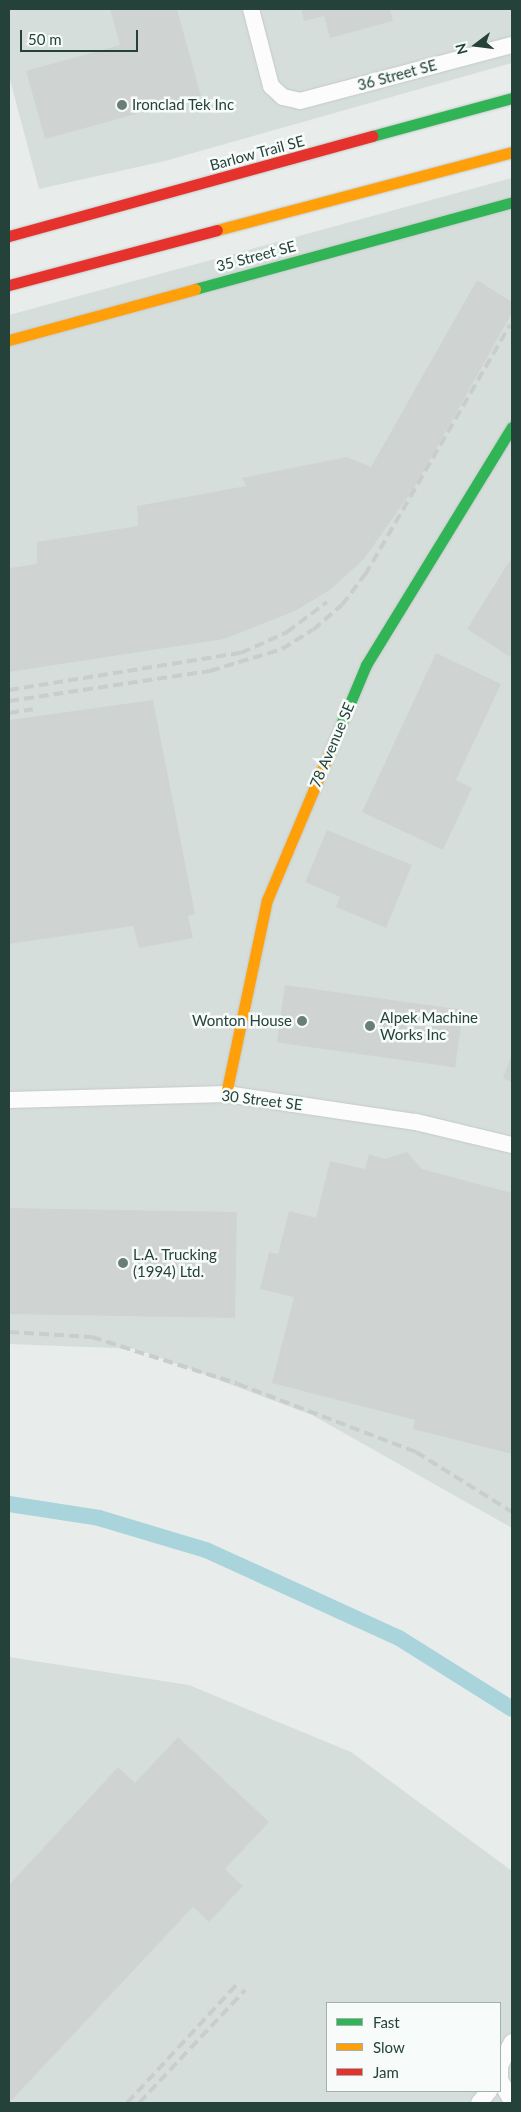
<!DOCTYPE html>
<style>
body{margin:0}
#map{position:relative;width:521px;height:2112px;overflow:hidden;background:#e8edeb;font-family:Lato,sans-serif}
div>[style]{position:absolute}
.built>*{inset:0;background:#d6dedb}
.canal>*{height:16px;margin:-8px;padding:0 8px;transform-origin:8px;border-radius:8px;background:#a9d4db}
.building>*{inset:0;background:#cfd4d2;transform-origin:0 0}
.roads{filter:drop-shadow(0 0 1px #c5cac8) drop-shadow(0 0 1px #c5cac8)}
.street>*{height:16px;margin:-8px;padding:0 8px;transform-origin:8px;border-radius:8px;background:#fcfcfc}
.fast>*{height:11px;margin:-5.5px;padding:0 5.5px;transform-origin:5.5px;border-radius:5.5px;background:#30b455}
.slow>*{height:11px;margin:-5.5px;padding:0 5.5px;transform-origin:5.5px;border-radius:5.5px;background:#ff9f0a}
.jam>*{height:11px;margin:-5.5px;padding:0 5.5px;transform-origin:5.5px;border-radius:5.5px;background:#e5322d}
.rail>*{height:4px;margin-top:-2px;transform-origin:0;background:repeating-linear-gradient(90deg,#c9cdcc 0 10px,transparent 0 15px)}
.dots>*{width:14px;height:14px;translate:-50% -50%;box-sizing:border-box;border:2px solid #f7fbf9;border-radius:50%}
span{translate:-50% -50%;white-space:nowrap;text-align:center;line-height:1.15;-webkit-text-stroke:5px #f7fbf9;paint-order:stroke}
.street-label{font-size:15px;color:#24423a}
.poi-label{font-size:15px;color:#24423a}
.left{translate:0 -50%;text-align:left}
.right{translate:-100% -50%;text-align:right}
.frame{position:absolute;inset:0;border:10px solid #24423a;pointer-events:none}
.legend{position:absolute;left:326px;top:2002px;width:175px;height:90px;box-sizing:border-box;background:#f7fbf9;border:1px solid #a3b1ad;margin:0;padding:6px 9px;list-style:none;font-size:15px;color:#24423a}
.legend li{display:flex;align-items:center;gap:10px;height:25px}
.legend b{width:25px;border:1px solid #a3b1ad}
.north{position:absolute;left:451px;top:20px;width:50px;height:50px;-webkit-text-stroke:4px #f7fbf9;paint-order:stroke;rotate:255deg;font-size:14px;font-weight:700;line-height:20px;text-align:center;color:#24423a}
.north::after{content:'';display:block;margin:auto;width:18px;height:22px;background:#24423a;clip-path:polygon(50% 0,100% 100%,50% 72%,0 100%)}
.scale{position:absolute;left:20px;top:30px;width:118px;height:22px;box-sizing:border-box;border:2px solid #24423a;border-top:0;padding-left:6px;font-size:15px;line-height:18px;white-space:nowrap;color:#24423a;-webkit-text-stroke:4px #f7fbf9;paint-order:stroke}
</style>
<div id="map">
<div class="built">
<div style="clip-path:polygon(9px 9px,512px 9px,512px 63px,165px 161px,39px 189px,9px 76px)"></div>
<div style="clip-path:polygon(512px 178px,512px 1528px,312px 1415px,137px 1349px,9px 1344px,9px 315px)"></div>
<div style="clip-path:polygon(evenodd,9px 1657px,189px 1685px,351px 1752px,512px 1871px,512px 2103px,9px 2103px,9px 1657px,327px 2003px,500px 2003px,500px 2091px,327px 2091px,327px 2003px)"></div>
</div>
<div class="canal">
<div style="left:9px;top:1504px;width:91px;rotate:8.8deg"></div>
<div style="left:99px;top:1518px;width:112px;rotate:16.7deg"></div>
<div style="left:206px;top:1550px;width:212px;rotate:24.5deg"></div>
<div style="left:399px;top:1638px;width:133px;rotate:32.1deg"></div>
</div>
<div class="building">
<div style="clip-path:polygon(110px 9px,177px 9px,201px 96px,45px 139px,26px 71px,120px 45px)"></div>
<div style="clip-path:polygon(301px 9px,390px 9px,393px 21px,330px 38px,324px 16px,304px 21px)"></div>
<div style="clip-path:polygon(477px 280px,512px 302px,512px 313px,414px 488px,364px 559px,330px 590px,295px 611px,224px 639px,9px 672px,9px 568px,37px 564px,37px 542px,138px 526px,137px 506px,246px 486px,242px 478px,347px 457px,371px 467px)"></div>
<div style="clip-path:polygon(512px 557px,512px 658px,467px 629px)"></div>
<div style="clip-path:polygon(436px 653px,501px 684px,456px 780px,472px 788px,443px 850px,362px 812px)"></div>
<div style="clip-path:polygon(153px 700px,195px 914px,188px 916px,193px 938px,139px 948px,133px 926px,9px 944px,9px 720px)"></div>
<div style="clip-path:polygon(327px 830px,412px 865px,386px 928px,336px 907px,340px 897px,305px 882px)"></div>
<div style="left:285px;top:985px;width:180px;height:58px;rotate:8deg"></div>
<div style="clip-path:polygon(512px 1054px,512px 1082px,503px 1078px)"></div>
<div style="clip-path:polygon(407px 1152px,422px 1169px,512px 1193px,512px 1454px,413px 1429px,415px 1420px,272px 1383px,294px 1297px,260px 1289px,269px 1252px,278px 1254px,289px 1211px,316px 1218px,330px 1161px,365px 1169px,369px 1154px,385px 1159px)"></div>
<div style="left:9px;top:1208px;width:228px;height:106px;rotate:1deg"></div>
<div style="clip-path:polygon(178px 1737px,269px 1822px,225px 1869px,243px 1886px,209px 1922px,193px 1907px,9px 2103px,9px 1885px,118px 1767px,135px 1783px)"></div>
</div>
<div class="roads">
<div class="street">
<div style="left:251px;top:9px;width:80px;rotate:75.4deg"></div>
<div style="left:271px;top:86px;width:16px;rotate:43deg"></div>
<div style="left:283px;top:97px;width:17px;rotate:13deg"></div>
<div style="left:300px;top:101px;width:219px;rotate:-14.8deg"></div>
<div style="left:9px;top:1100px;width:217px;rotate:-1.6deg"></div>
<div style="left:226px;top:1094px;width:192px;rotate:8.4deg"></div>
<div style="left:416px;top:1122px;width:99px;rotate:13.5deg"></div>
<div style="left:512px;top:2042px;width:27px;rotate:117deg"></div>
<div style="left:500px;top:2066px;width:14px;rotate:90deg"></div>
<div style="left:500px;top:2080px;width:25px;rotate:61deg"></div>
<div style="left:479px;top:2103px;width:16px;rotate:-50deg"></div>
</div>
<div class="fast">
<div style="left:372px;top:136px;width:145px;rotate:-15.2deg"></div>
<div style="left:195px;top:289px;width:329px;rotate:-15.3deg"></div>
<div style="left:337px;top:734px;width:75px;rotate:-67.2deg"></div>
<div style="left:366px;top:665px;width:279px;rotate:-58.5deg"></div>
</div>
<div class="slow">
<div style="left:217px;top:230px;width:305px;rotate:-14.8deg"></div>
<div style="left:9px;top:340px;width:193px;rotate:-15.3deg"></div>
<div style="left:226px;top:1094px;width:198px;rotate:-78.1deg"></div>
<div style="left:267px;top:900px;width:180px;rotate:-67.1deg"></div>
</div>
<div class="jam">
<div style="left:9px;top:236px;width:377px;rotate:-15.4deg"></div>
<div style="left:9px;top:285px;width:215px;rotate:-14.8deg"></div>
</div>
</div>
<div class="rail">
<div style="left:9px;top:690px;width:235px;rotate:-9.1deg"></div>
<div style="left:241px;top:653px;width:51px;rotate:-24.5deg"></div>
<div style="left:287px;top:632px;width:50px;rotate:-36.9deg"></div>
<div style="left:9px;top:701px;width:203px;rotate:-8.5deg"></div>
<div style="left:210px;top:671px;width:75px;rotate:-17deg"></div>
<div style="left:282px;top:649px;width:36px;rotate:-32deg"></div>
<div style="left:313px;top:630px;width:38px;rotate:-41deg"></div>
<div style="left:342px;top:605px;width:38px;rotate:-53deg"></div>
<div style="left:365px;top:575px;width:289px;rotate:-59.9deg"></div>
<div style="left:9px;top:713px;width:24px;rotate:-9deg"></div>
<div style="left:9px;top:1332px;width:83px;rotate:3.4deg"></div>
<div style="left:92px;top:1337px;width:153px;rotate:17.8deg"></div>
<div style="left:238px;top:1384px;width:191px;rotate:20.9deg"></div>
<div style="left:416px;top:1452px;width:113px;rotate:32deg"></div>
<div style="left:127px;top:2103px;width:163px;rotate:-47.2deg"></div>
<div style="left:139px;top:2103px;width:155px;rotate:-46.8deg"></div>
</div>
<div class="dots">
<div style="left:122px;top:105px;background:#697e78"></div>
<div style="left:302px;top:1021px;background:#697e78"></div>
<div style="left:370px;top:1026px;background:#697e78"></div>
<div style="left:123px;top:1263px;background:#697e78"></div>
</div>
<div class="street-label">
<span style="left:397px;top:75px;rotate:-15deg">36 Street SE</span>
<span style="left:257px;top:153px;rotate:-15deg">Barlow Trail SE</span>
<span style="left:256px;top:256px;rotate:-15deg">35 Street SE</span>
<span style="left:332px;top:745px;rotate:-67deg">78 Avenue SE</span>
<span style="left:262px;top:1100px;rotate:7deg">30 Street SE</span>
</div>
<div class="poi-label">
<span class="left" style="left:132px;top:105px">Ironclad Tek Inc</span>
<span class="left" style="left:380px;top:1026px">Alpek Machine<br>Works Inc</span>
<span class="right" style="left:292px;top:1021px">Wonton House</span>
<span class="left" style="left:133px;top:1263px">L.A. Trucking<br>(1994) Ltd.</span>
</div>
<div class="frame"></div>
<ul class="legend">
<li><b style="height:6px;background:#30b455"></b>Fast</li>
<li><b style="height:6px;background:#ff9f0a"></b>Slow</li>
<li><b style="height:6px;background:#e5322d"></b>Jam</li>
</ul>
<div class="north">N</div>
<div class="scale">50 m</div>
</div>
